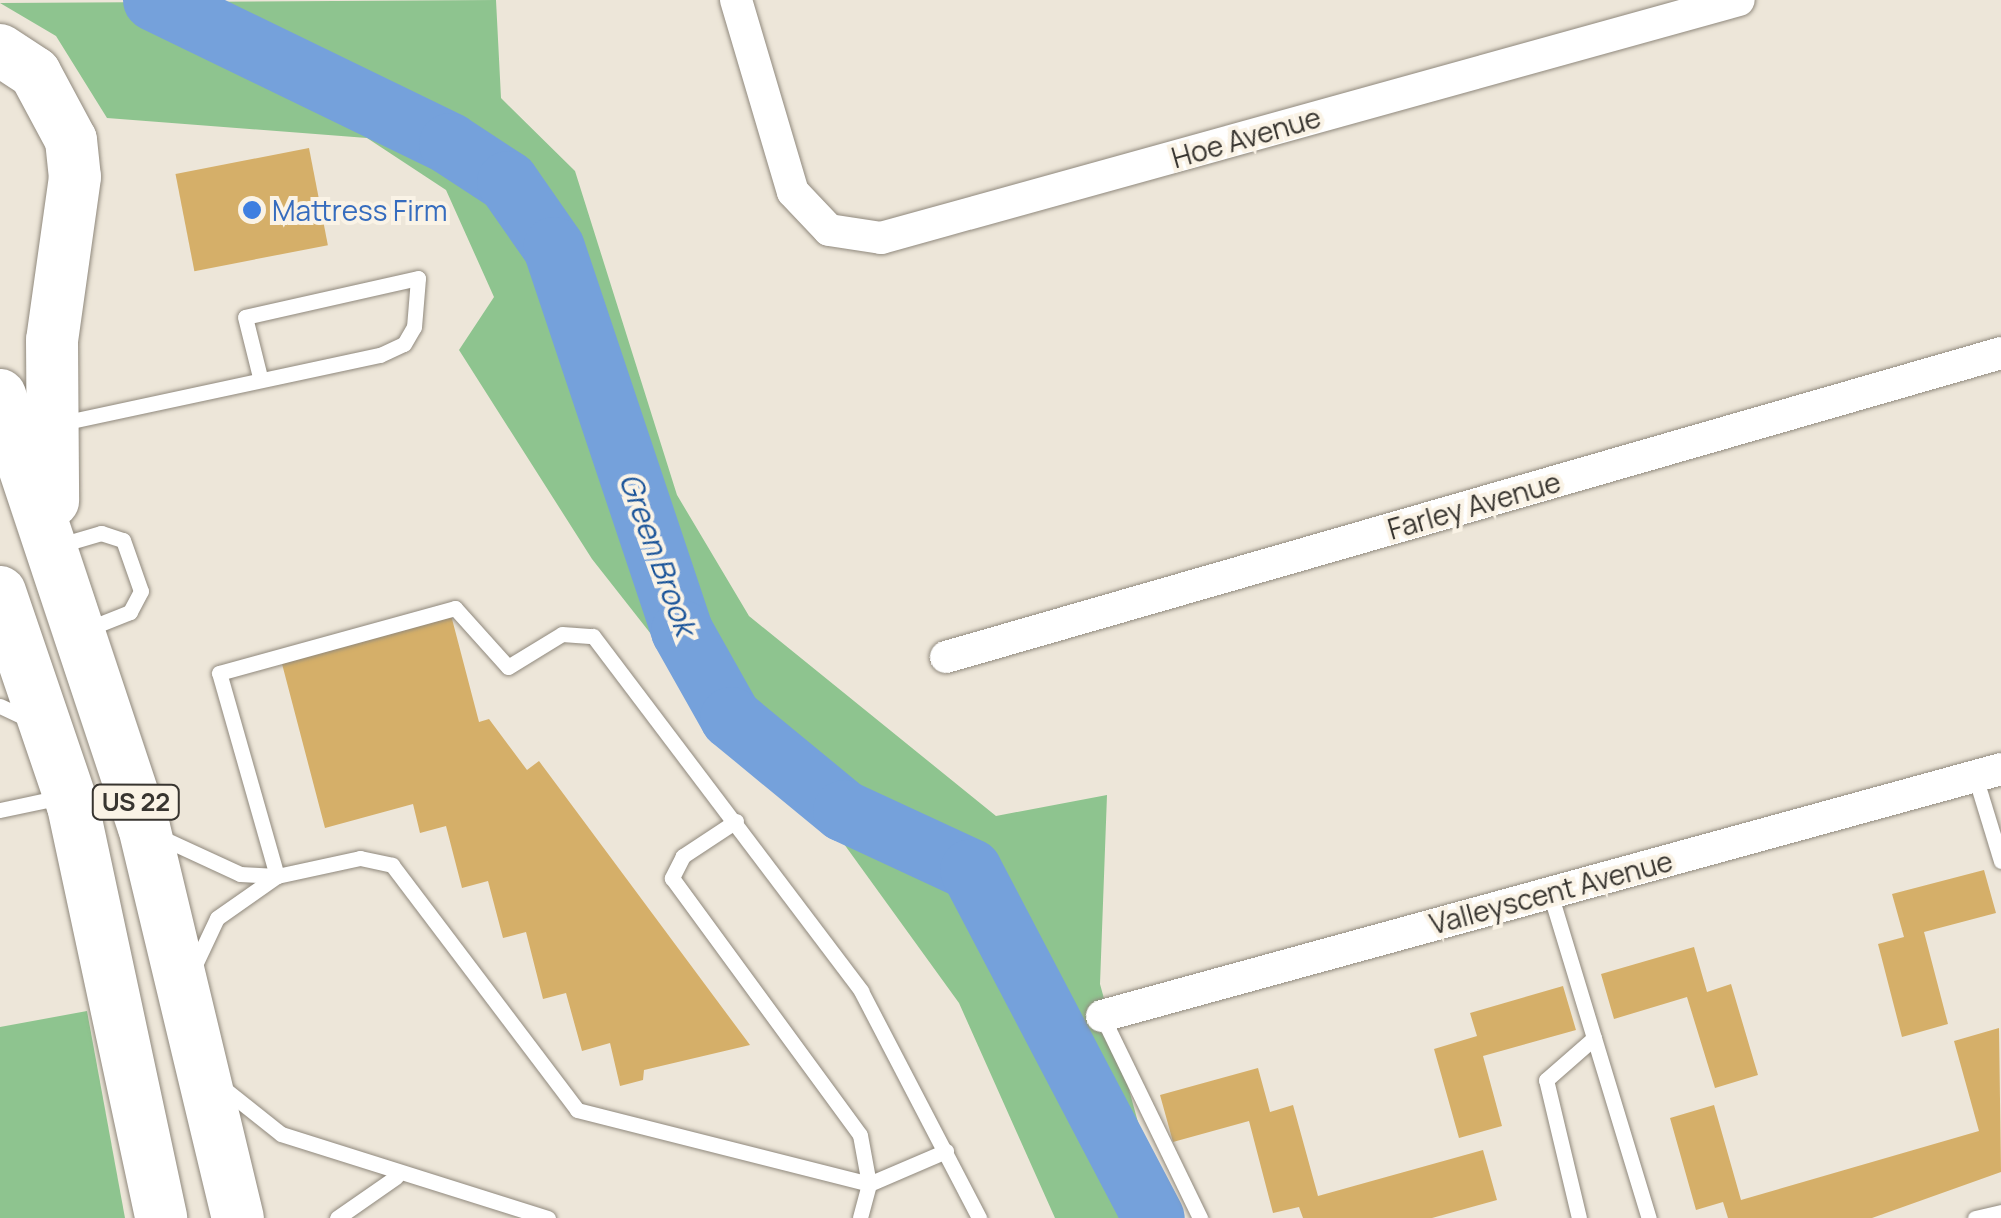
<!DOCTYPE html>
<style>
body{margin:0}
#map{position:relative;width:2001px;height:1218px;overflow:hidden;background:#ede6d9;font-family:Manrope,sans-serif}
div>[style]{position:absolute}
.green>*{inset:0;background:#8ec48f}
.river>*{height:62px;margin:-31px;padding:0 31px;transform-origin:31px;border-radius:31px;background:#75a1db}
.building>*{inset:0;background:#d5af69;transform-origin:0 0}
.roads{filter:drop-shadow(0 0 2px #90897d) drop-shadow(0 0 2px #90897d)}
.service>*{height:15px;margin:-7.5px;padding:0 7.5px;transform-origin:7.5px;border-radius:7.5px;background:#fff}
.minor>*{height:32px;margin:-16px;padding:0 16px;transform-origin:16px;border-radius:16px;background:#fff}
.trunk>*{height:52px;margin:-26px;padding:0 26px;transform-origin:26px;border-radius:26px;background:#fff}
.dots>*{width:28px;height:28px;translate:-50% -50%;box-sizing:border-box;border:5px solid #faf3e6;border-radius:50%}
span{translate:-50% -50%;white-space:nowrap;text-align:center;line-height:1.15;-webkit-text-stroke:8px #faf3e6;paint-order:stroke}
.shield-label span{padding:2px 8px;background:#faf3e6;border:2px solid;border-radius:8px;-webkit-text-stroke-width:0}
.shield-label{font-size:25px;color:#383530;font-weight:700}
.street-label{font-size:28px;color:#383530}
.shop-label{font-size:28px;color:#366cbe}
.left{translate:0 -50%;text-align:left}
.water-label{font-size:30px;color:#195399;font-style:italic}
</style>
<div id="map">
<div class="green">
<div style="clip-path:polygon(496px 0,501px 98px,575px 171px,677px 495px,749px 616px,996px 816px,1107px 795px,1100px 984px,1144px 1144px,1177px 1218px,1055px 1218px,959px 1003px,844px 844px,761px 774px,592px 559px,459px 350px,494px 297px,446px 190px,367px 138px,107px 118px,56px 36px,0 3px)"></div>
<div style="clip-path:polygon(87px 1011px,125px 1218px,0 1218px,0 1027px)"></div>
</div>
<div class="river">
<div style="left:154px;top:0;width:329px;rotate:25.9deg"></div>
<div style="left:450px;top:144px;width:69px;rotate:33.2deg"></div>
<div style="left:508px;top:182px;width:80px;rotate:55.1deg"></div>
<div style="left:554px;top:248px;width:404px;rotate:71.5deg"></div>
<div style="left:682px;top:631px;width:100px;rotate:60.6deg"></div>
<div style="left:731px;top:718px;width:146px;rotate:39.5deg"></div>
<div style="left:844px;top:811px;width:140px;rotate:24.9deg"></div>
<div style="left:971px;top:870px;width:393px;rotate:62.3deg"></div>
</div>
<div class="building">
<div style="left:309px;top:148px;width:99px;height:136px;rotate:79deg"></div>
<div style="clip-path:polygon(451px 615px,479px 722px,489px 719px,527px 770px,539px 761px,750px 1045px,644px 1070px,643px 1080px,620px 1086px,610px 1043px,582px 1051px,566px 993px,543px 999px,526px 932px,503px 938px,488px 881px,462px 888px,446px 826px,420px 833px,413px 804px,325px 828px,281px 660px)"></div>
<div style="clip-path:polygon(1984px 870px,1996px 913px,1924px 932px,1948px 1024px,1902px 1037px,1878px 944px,1904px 937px,1892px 894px)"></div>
<div style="clip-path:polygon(1694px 947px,1707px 992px,1731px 984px,1758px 1075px,1715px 1088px,1687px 997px,1614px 1019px,1601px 974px)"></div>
<div style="clip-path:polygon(1563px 986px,1576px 1030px,1483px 1056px,1502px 1126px,1459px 1138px,1434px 1049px,1477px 1036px,1470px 1013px)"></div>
<div style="clip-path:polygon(1999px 1028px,2001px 1172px,1872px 1218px,1728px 1218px,1723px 1202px,1696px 1210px,1670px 1118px,1714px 1105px,1741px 1200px,1979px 1131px,1954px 1041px)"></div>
<div style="clip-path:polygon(1258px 1068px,1270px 1112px,1293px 1105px,1318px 1196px,1483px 1150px,1497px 1200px,1432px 1218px,1303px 1218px,1299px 1207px,1273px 1213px,1249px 1121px,1173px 1142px,1160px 1095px)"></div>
</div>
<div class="roads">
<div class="service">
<div style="left:62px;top:423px;width:325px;rotate:-12.1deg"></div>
<div style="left:380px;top:355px;width:26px;rotate:-25deg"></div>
<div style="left:404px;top:344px;width:20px;rotate:-60deg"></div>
<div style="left:414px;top:327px;width:49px;rotate:-85.3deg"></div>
<div style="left:418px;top:278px;width:177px;rotate:167.3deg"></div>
<div style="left:245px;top:317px;width:58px;rotate:76deg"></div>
<div style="left:57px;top:546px;width:46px;rotate:-16.5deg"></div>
<div style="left:101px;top:533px;width:23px;rotate:18deg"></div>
<div style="left:123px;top:540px;width:54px;rotate:70.6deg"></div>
<div style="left:141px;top:591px;width:24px;rotate:118deg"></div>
<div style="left:130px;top:612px;width:48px;rotate:158.2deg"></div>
<div style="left:0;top:706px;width:31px;rotate:25deg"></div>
<div style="left:1975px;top:776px;width:89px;rotate:73deg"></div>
<div style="left:0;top:810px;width:62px;rotate:-12deg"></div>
<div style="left:736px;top:821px;width:64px;rotate:146.6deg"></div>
<div style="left:683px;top:856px;width:25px;rotate:117deg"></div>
<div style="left:672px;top:878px;width:318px;rotate:53.8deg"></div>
<div style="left:860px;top:1135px;width:50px;rotate:79.6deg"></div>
<div style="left:869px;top:1184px;width:35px;rotate:105deg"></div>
<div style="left:160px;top:837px;width:88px;rotate:24.8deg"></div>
<div style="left:240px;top:874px;width:37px;rotate:3deg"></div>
<div style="left:277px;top:876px;width:85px;rotate:-12.2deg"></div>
<div style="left:360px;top:858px;width:33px;rotate:12deg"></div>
<div style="left:392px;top:865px;width:307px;rotate:52.9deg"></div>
<div style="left:577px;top:1110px;width:301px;rotate:14.2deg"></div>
<div style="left:869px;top:1184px;width:84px;rotate:-23.2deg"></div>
<div style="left:277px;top:876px;width:211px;rotate:-105.9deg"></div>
<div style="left:219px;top:673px;width:245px;rotate:-15.4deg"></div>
<div style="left:455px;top:608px;width:79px;rotate:48.1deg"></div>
<div style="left:508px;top:667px;width:63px;rotate:-31.4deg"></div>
<div style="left:562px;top:634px;width:31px;rotate:4deg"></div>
<div style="left:593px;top:636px;width:445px;rotate:52.9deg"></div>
<div style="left:861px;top:991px;width:256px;rotate:62.5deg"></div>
<div style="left:1550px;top:893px;width:340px;rotate:73.1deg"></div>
<div style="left:193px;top:969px;width:56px;rotate:-64.8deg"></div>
<div style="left:217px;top:918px;width:73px;rotate:-35deg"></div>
<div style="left:1102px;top:1016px;width:225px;rotate:64.1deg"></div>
<div style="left:222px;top:1087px;width:75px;rotate:38.5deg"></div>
<div style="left:281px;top:1134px;width:280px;rotate:17.5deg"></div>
<div style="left:337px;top:1218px;width:72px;rotate:-34.8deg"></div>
<div style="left:1579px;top:1218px;width:142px;rotate:-103.4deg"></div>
<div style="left:1546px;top:1080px;width:64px;rotate:-41.2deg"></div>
<div style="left:1975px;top:1218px;width:27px;rotate:-13deg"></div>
</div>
<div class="minor">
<div style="left:736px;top:0;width:200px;rotate:73.5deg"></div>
<div style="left:793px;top:192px;width:52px;rotate:46.5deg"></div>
<div style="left:829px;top:230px;width:53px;rotate:8.7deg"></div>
<div style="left:881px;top:238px;width:890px;rotate:-15.5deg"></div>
<div style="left:946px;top:657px;width:1098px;rotate:-16.07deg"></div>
<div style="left:1102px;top:1016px;width:932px;rotate:-15.36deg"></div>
</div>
<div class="trunk">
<div style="left:0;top:50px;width:42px;rotate:33.3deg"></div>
<div style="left:35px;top:73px;width:76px;rotate:61.8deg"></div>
<div style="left:71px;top:140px;width:37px;rotate:84deg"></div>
<div style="left:75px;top:177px;width:165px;rotate:98deg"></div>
<div style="left:52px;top:340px;width:161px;rotate:89.6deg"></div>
<div style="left:0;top:395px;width:455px;rotate:71.6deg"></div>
<div style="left:144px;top:827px;width:402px;rotate:76.5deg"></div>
<div style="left:0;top:592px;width:226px;rotate:71.2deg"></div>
<div style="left:73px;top:806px;width:421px;rotate:77.9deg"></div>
</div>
</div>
<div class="dots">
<div style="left:252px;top:210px;background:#3f7fe0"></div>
</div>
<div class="shield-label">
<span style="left:136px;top:802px">US 22</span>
</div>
<div class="street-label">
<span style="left:1246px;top:137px;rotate:-16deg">Hoe Avenue</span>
<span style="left:1474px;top:505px;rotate:-16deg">Farley Avenue</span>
<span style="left:1551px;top:892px;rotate:-15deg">Valleyscent Avenue</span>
</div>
<div class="shop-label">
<span class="left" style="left:272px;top:210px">Mattress Firm</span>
</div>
<div class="water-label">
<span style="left:658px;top:554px;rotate:70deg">Green Brook</span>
</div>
</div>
